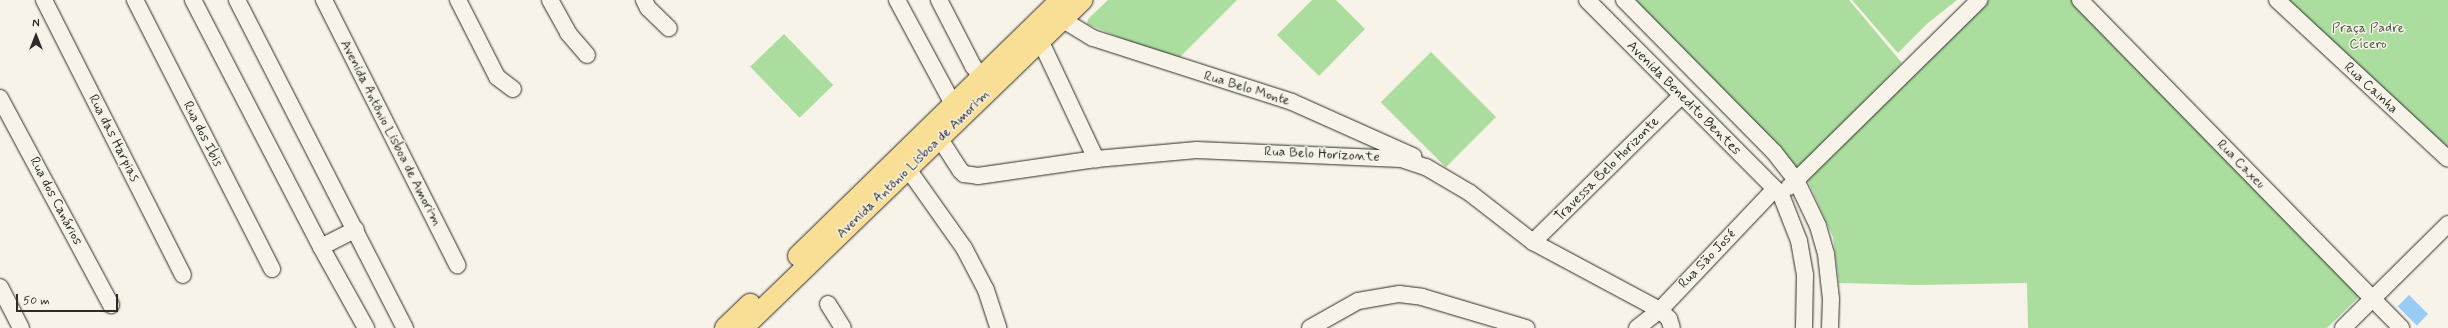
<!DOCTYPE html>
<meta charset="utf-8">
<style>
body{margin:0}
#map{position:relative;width:2448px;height:328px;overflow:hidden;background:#f7f3e8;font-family:Mynerve,sans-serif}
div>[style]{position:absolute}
.green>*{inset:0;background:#abdd9e;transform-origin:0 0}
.water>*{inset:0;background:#9acbf6;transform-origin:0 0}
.roads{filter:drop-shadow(0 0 1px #2b2b2b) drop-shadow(0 0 1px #2b2b2b)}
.minor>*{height:16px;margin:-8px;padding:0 8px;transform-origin:8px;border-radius:8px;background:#f7f3e8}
.major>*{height:20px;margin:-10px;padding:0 10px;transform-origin:10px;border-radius:10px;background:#f9df96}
span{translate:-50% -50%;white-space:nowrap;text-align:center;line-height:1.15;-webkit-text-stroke:3px #f7f3e8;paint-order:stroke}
.park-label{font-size:14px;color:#4b5848}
.street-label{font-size:14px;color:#2b2b2b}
.north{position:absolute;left:16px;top:16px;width:40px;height:40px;-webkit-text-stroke:3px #f7f3e8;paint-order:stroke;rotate:0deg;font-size:11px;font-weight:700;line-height:16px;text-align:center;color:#2b2b2b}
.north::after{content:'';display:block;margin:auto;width:14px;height:18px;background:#2b2b2b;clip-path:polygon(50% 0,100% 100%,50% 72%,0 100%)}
.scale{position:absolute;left:16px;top:294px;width:102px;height:18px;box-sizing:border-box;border:2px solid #2b2b2b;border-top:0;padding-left:5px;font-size:12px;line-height:14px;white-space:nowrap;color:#2b2b2b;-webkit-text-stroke:3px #f7f3e8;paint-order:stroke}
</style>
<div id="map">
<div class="green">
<div style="clip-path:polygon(1108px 0,1237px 0,1176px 61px,1087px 24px,1088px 19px)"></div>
<div style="clip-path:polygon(1312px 0,1336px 0,1365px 29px,1319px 76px,1277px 35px)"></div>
<div style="clip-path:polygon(1633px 0,1849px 0,1902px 63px,1797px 169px)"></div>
<div style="clip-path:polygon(1852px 0,1957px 0,1928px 23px,1898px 53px)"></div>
<div style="clip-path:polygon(1989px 0,2073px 0,2361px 295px,2327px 328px,2028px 328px,2027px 283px,1918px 285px,1839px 283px,1833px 237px,1808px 181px,1810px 173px)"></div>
<div style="clip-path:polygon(2282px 0,2448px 0,2448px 166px)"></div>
<div style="left:784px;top:34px;width:71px;height:47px;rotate:46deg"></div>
<div style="left:1431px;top:52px;width:92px;height:71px;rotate:45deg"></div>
</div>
<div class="water">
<div style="left:2409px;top:295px;width:27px;height:16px;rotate:45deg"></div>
</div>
<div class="roads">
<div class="minor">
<div style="left:44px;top:0;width:308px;rotate:63.2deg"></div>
<div style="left:135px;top:0;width:302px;rotate:63deg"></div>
<div style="left:193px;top:0;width:278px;rotate:62.6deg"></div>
<div style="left:321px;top:247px;width:93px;rotate:60.9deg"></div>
<div style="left:237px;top:0;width:369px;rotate:62.9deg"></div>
<div style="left:324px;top:0;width:297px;rotate:63.3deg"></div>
<div style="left:458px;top:0;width:86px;rotate:63.1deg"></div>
<div style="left:497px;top:77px;width:20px;rotate:37deg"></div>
<div style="left:550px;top:0;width:38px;rotate:61deg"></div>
<div style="left:568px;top:33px;width:29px;rotate:49deg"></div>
<div style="left:644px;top:0;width:9px;rotate:63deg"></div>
<div style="left:648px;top:8px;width:29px;rotate:44deg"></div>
<div style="left:897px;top:0;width:131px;rotate:61.7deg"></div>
<div style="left:939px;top:0;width:74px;rotate:62.7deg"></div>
<div style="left:973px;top:66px;width:24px;rotate:52deg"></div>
<div style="left:1587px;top:0;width:275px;rotate:45.1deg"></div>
<div style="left:1781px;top:195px;width:49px;rotate:68.6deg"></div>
<div style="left:1799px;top:241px;width:35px;rotate:80deg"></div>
<div style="left:1805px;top:275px;width:53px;rotate:91.1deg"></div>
<div style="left:1624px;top:0;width:214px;rotate:45.4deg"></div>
<div style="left:1774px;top:152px;width:36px;rotate:52deg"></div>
<div style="left:1796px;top:180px;width:51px;rotate:64.4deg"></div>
<div style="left:1818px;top:226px;width:29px;rotate:74deg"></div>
<div style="left:1826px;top:254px;width:45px;rotate:83.7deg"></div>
<div style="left:1831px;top:299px;width:29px;rotate:92deg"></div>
<div style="left:2080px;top:0;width:459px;rotate:45.6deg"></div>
<div style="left:2277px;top:0;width:233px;rotate:42.9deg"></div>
<div style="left:1063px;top:20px;width:35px;rotate:31deg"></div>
<div style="left:1093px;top:38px;width:209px;rotate:17.8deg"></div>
<div style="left:1292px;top:102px;width:133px;rotate:24.1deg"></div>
<div style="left:1040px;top:40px;width:132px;rotate:64.8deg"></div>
<div style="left:0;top:98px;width:235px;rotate:61.8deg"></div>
<div style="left:940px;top:139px;width:37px;rotate:57deg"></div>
<div style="left:960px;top:170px;width:6px;rotate:45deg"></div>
<div style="left:964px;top:174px;width:14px;rotate:8deg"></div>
<div style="left:978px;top:176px;width:119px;rotate:-8.2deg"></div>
<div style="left:1096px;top:159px;width:101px;rotate:-5.1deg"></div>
<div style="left:1197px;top:150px;width:204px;rotate:2.5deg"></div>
<div style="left:1401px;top:159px;width:26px;rotate:18deg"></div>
<div style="left:1426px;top:167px;width:51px;rotate:30.6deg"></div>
<div style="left:1470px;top:193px;width:80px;rotate:37.9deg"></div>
<div style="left:1533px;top:242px;width:144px;rotate:28.2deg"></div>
<div style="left:1660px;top:310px;width:13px;rotate:45deg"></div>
<div style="left:1669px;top:319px;width:9px;rotate:72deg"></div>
<div style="left:908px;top:169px;width:97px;rotate:54.7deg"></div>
<div style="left:964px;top:248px;width:47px;rotate:62.4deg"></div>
<div style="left:986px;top:290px;width:40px;rotate:72deg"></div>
<div style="left:1789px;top:187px;width:267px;rotate:-44.5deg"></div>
<div style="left:1533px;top:242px;width:208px;rotate:-44.6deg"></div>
<div style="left:321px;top:247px;width:39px;rotate:-27deg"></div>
<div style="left:0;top:287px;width:46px;rotate:62.9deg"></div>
<div style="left:828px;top:304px;width:28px;rotate:58deg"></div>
<div style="left:1310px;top:328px;width:55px;rotate:-29.4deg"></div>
<div style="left:1358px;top:301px;width:42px;rotate:-9.7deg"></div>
<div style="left:1399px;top:294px;width:23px;rotate:7deg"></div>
<div style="left:1422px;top:297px;width:109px;rotate:16.6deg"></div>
<div style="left:1637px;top:328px;width:29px;rotate:-38deg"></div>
<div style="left:1660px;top:310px;width:167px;rotate:-46.5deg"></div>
<div style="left:2343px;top:328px;width:148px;rotate:-44.7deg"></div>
</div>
<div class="major">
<div style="left:798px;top:256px;width:366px;rotate:-44.3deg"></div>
<div style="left:725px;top:328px;width:35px;rotate:-44deg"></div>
<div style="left:743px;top:328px;width:472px;rotate:-44deg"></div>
</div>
</div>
<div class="park-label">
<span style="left:2368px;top:36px">Praça Padre<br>Cícero</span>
</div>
<div class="street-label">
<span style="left:1247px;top:88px;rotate:17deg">Rua Belo Monte</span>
<span style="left:2371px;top:88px;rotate:43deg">Rua Cainha</span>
<span style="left:1684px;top:98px;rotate:45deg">Avenida Benedito Bentes</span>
<span style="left:391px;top:133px;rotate:63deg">Avenida Antônio Lisboa de Amorim</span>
<span style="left:203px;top:134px;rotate:63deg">Rua dos Ibis</span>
<span style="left:114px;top:138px;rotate:63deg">Rua das Harpias</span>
<span style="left:1322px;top:154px;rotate:3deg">Rua Belo Horizonte</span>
<span style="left:913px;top:164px;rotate:-44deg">Avenida Antônio Lisboa de Amorim</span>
<span style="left:2241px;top:164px;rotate:46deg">Rua Caxeu</span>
<span style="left:1607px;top:169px;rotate:-45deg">Travessa Belo Horizonte</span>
<span style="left:56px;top:201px;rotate:62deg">Rua dos Canários</span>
<span style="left:1707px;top:259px;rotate:-46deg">Rua São José</span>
</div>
<div class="north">N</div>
<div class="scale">50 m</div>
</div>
